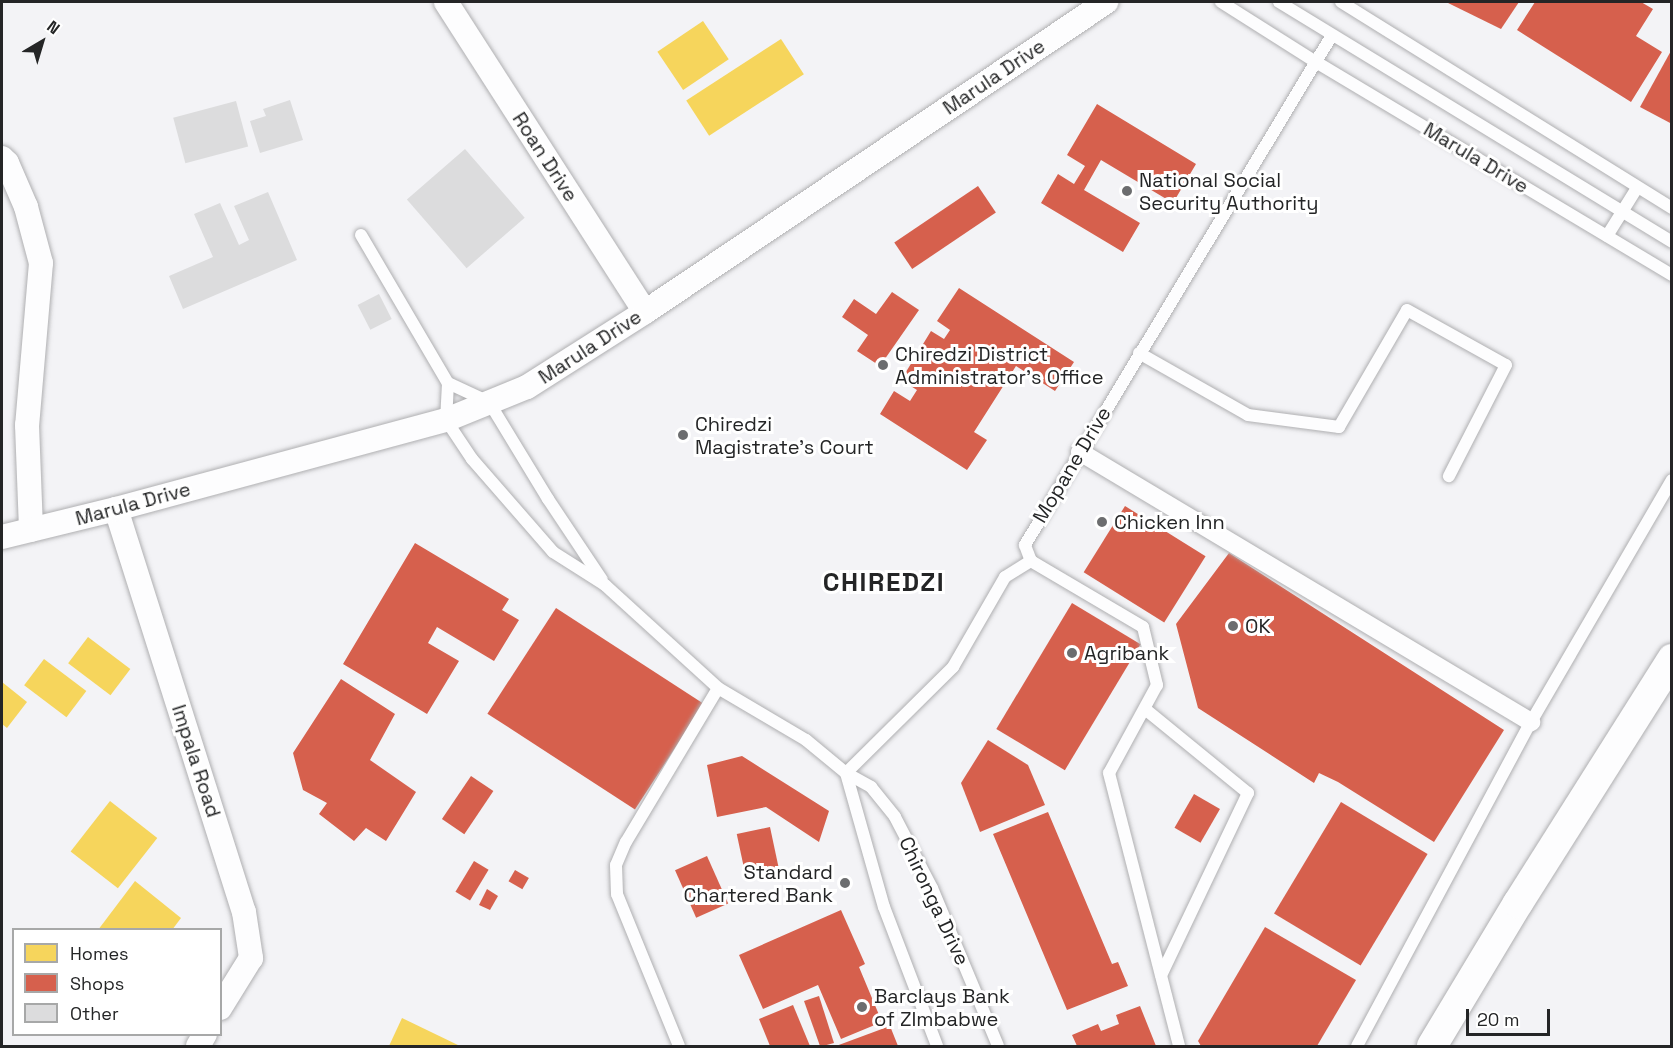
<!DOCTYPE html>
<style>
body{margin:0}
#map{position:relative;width:1673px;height:1048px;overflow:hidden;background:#f3f3f6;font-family:"Space Grotesk",sans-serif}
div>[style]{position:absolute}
.homes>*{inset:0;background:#f6d55c;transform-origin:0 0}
.shops>*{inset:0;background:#d6604d;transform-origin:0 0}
.building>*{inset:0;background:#dcdcdd;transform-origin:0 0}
.roads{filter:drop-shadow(0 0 2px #afafb1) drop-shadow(0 0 2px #afafb1)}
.service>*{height:12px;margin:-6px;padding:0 6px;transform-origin:6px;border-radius:6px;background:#fdfdfe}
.pedestrian>*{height:18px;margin:-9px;padding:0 9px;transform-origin:9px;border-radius:9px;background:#fdfdfe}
.minor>*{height:24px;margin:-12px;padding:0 12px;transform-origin:12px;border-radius:12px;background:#fdfdfe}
.tertiary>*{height:30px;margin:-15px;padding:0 15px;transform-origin:15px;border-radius:15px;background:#fdfdfe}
.dots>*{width:16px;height:16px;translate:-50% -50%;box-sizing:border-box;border:3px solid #fff;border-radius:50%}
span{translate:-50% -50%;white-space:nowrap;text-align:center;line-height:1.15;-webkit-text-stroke:6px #fff;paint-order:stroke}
.street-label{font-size:20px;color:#242526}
.poi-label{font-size:20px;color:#242526}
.left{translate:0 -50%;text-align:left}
.right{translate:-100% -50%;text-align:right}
.district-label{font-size:26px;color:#242526;font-weight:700;letter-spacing:1.5px}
.frame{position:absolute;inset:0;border:3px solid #242526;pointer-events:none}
.legend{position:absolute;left:12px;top:928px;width:210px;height:108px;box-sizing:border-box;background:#fff;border:2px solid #a7a8a8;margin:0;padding:8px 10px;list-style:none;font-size:18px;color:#242526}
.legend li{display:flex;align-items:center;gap:12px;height:30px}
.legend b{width:30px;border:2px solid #a7a8a8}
.north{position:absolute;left:12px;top:12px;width:60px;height:60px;-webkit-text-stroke:4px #fff;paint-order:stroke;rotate:38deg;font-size:16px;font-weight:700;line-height:24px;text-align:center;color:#242526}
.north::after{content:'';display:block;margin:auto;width:21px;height:27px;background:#242526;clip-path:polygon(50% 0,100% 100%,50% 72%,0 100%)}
.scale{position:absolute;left:1466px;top:1009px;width:84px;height:27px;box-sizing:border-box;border:3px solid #242526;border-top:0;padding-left:8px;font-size:18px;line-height:21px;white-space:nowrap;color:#242526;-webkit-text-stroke:4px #fff;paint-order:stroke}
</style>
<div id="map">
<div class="homes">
<div style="left:703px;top:21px;width:46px;height:55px;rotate:56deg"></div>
<div style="left:781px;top:39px;width:42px;height:113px;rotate:57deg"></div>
<div style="left:88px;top:637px;width:53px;height:33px;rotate:37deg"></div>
<div style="left:44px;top:659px;width:53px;height:33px;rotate:37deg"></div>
<div style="clip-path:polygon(2px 682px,27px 702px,7px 728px,2px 724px)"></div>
<div style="left:110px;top:801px;width:60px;height:64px;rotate:38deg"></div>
<div style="clip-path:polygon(135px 881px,181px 918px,172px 930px,98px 930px)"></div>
<div style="clip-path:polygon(402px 1018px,460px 1046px,389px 1046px)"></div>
</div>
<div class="shops">
<div style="clip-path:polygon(1446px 2px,1519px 2px,1501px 29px)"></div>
<div style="clip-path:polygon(1535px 2px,1641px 2px,1653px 9px,1636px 36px,1662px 52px,1631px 102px,1517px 30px)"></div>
<div style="clip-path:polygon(1672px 49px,1672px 124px,1640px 107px)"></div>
<div style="clip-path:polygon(1097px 104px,1196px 164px,1173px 203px,1101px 160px,1084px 190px,1140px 223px,1123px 252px,1041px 203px,1058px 174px,1074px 184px,1085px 166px,1067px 155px)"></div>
<div style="left:978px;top:186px;width:32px;height:101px;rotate:56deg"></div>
<div style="clip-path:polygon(959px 288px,1074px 362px,1055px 391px,1016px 366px,974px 432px,987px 440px,967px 470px,880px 414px,894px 391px,910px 401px,917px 390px,901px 380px,931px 331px,944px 339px,950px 330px,937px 321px)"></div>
<div style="clip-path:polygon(892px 292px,919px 310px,880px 366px,857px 351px,868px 335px,842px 317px,854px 299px,876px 314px)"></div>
<div style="left:1125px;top:506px;width:95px;height:78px;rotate:32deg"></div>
<div style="clip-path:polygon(415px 543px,509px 599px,502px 610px,519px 620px,494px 661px,437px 627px,428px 643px,459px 661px,427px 714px,343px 664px)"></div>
<div style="clip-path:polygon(1229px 553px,1504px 730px,1434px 842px,1338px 782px,1319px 773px,1314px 783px,1198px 708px,1176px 624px)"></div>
<div style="left:1072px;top:603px;width:80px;height:147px;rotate:31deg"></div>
<div style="left:556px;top:608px;width:176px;height:126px;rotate:33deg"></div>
<div style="clip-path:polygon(341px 679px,395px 714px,370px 760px,416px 792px,386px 841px,366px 828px,354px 841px,319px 814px,327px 803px,303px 790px,293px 753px)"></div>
<div style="clip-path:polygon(988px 740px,1028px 765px,1045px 805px,980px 832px,961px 783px)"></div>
<div style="clip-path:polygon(742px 756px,829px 811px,819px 842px,766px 807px,717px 817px,707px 765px)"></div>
<div style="left:471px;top:776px;width:27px;height:52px;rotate:34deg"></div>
<div style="left:1194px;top:794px;width:30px;height:39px;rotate:30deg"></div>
<div style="left:1341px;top:802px;width:101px;height:130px;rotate:31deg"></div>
<div style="clip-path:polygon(1048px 812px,1112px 964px,1118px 962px,1128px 986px,1067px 1010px,993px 834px)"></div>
<div style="left:770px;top:827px;width:44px;height:34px;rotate:78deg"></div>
<div style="left:707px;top:856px;width:52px;height:35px;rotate:66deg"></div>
<div style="left:474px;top:861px;width:17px;height:36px;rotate:31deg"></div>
<div style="left:515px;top:870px;width:16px;height:13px;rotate:30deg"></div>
<div style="clip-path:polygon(487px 889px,498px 896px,490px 910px,479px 905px)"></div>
<div style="clip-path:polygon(841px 910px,865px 964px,859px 967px,882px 1022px,841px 1039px,818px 985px,763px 1009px,739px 955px)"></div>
<div style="clip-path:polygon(1265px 927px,1356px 980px,1317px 1046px,1201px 1046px,1198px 1041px)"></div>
<div style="clip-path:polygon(819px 996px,834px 1043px,823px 1046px,820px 1046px,804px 1001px)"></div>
<div style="clip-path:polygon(793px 1005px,810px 1046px,770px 1046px,759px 1019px)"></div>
<div style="clip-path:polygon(1140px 1006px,1156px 1046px,1077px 1046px,1072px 1035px,1098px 1024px,1101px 1031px,1119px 1024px,1116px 1015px)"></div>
<div style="clip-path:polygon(890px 1026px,898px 1046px,836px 1046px)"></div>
</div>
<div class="building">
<div style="clip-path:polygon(290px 100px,303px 140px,260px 153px,250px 121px,266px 116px,263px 109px)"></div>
<div style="left:236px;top:101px;width:47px;height:65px;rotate:75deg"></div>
<div style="left:465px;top:149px;width:91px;height:77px;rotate:49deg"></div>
<div style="clip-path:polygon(268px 192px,297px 260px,183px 309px,169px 276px,213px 257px,194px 214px,220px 203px,239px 245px,249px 240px,234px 206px)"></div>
<div style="left:379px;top:294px;width:28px;height:24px;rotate:63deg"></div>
</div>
<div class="roads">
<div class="service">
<div style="left:1221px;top:2px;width:112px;rotate:32.3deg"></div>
<div style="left:1316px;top:62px;width:415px;rotate:30.9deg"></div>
<div style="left:1279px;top:2px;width:460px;rotate:31.4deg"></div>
<div style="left:1341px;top:2px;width:390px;rotate:31.9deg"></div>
<div style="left:361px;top:235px;width:172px;rotate:59.6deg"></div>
<div style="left:448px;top:383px;width:37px;rotate:93deg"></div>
<div style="left:446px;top:420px;width:47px;rotate:56.3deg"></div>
<div style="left:472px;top:459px;width:123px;rotate:48.9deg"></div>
<div style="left:553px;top:552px;width:62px;rotate:32.4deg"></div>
<div style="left:605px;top:585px;width:153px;rotate:42.3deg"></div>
<div style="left:718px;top:688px;width:102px;rotate:30.6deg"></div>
<div style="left:806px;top:740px;width:52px;rotate:39.5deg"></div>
<div style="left:846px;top:773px;width:29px;rotate:29deg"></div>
<div style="left:871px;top:787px;width:38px;rotate:51deg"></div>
<div style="left:895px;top:817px;width:80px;rotate:62.5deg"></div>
<div style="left:932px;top:888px;width:171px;rotate:67.3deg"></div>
<div style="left:1607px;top:236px;width:57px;rotate:-58deg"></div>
<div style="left:1139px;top:353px;width:125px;rotate:29.6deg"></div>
<div style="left:1248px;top:415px;width:92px;rotate:7.5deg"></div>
<div style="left:1339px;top:427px;width:135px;rotate:-59.8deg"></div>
<div style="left:1407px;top:310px;width:113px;rotate:29.1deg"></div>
<div style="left:1506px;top:365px;width:125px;rotate:117.2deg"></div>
<div style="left:448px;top:383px;width:45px;rotate:24.9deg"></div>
<div style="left:489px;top:402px;width:114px;rotate:58.7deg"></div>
<div style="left:548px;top:499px;width:97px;rotate:56.3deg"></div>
<div style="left:1031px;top:561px;width:130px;rotate:30.5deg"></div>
<div style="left:1143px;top:627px;width:60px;rotate:76.4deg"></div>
<div style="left:1157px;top:685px;width:100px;rotate:118.6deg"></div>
<div style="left:1109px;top:773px;width:282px;rotate:75.6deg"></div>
<div style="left:1145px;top:709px;width:133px;rotate:39.2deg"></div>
<div style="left:1248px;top:793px;width:202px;rotate:115.5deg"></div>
<div style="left:846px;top:773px;width:151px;rotate:-44.7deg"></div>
<div style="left:953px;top:667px;width:104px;rotate:-60deg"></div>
<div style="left:1005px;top:577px;width:31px;rotate:-32deg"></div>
<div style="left:1031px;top:561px;width:17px;rotate:-111deg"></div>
<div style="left:1025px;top:545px;width:595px;rotate:-58.95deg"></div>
<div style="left:846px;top:773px;width:139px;rotate:74.2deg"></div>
<div style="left:884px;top:907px;width:149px;rotate:69.1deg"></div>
<div style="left:679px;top:1046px;width:164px;rotate:-112.2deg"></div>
<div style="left:617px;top:894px;width:29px;rotate:-92deg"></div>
<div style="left:616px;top:865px;width:25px;rotate:-67deg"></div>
<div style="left:626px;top:842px;width:179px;rotate:-59.1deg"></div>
<div style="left:1357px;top:1046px;width:368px;rotate:-61.8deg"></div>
<div style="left:1531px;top:722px;width:280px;rotate:-59.8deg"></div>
</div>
<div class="pedestrian">
<div style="left:1080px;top:452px;width:526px;rotate:30.91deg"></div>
</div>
<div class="minor">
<div style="left:446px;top:2px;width:368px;rotate:57.3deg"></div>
<div style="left:2px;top:158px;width:7px;rotate:45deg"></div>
<div style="left:7px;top:163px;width:48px;rotate:66.6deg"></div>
<div style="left:26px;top:207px;width:58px;rotate:75deg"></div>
<div style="left:41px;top:263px;width:163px;rotate:94.9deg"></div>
<div style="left:27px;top:425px;width:105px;rotate:87.8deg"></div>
<div style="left:116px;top:509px;width:423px;rotate:72.4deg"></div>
<div style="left:244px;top:912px;width:47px;rotate:81.3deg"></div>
<div style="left:251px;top:958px;width:59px;rotate:121.8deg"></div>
<div style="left:2px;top:537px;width:117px;rotate:-13.8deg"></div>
<div style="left:116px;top:509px;width:342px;rotate:-15.1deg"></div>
<div style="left:446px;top:420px;width:87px;rotate:-22.2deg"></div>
<div style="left:527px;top:387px;width:140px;rotate:-32.4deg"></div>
<div style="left:645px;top:312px;width:556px;rotate:-33.92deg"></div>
<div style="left:198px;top:1046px;width:14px;rotate:-60deg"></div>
</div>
<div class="tertiary">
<div style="left:1432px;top:1046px;width:167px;rotate:-59deg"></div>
<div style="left:1518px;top:903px;width:289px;rotate:-57.7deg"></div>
</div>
</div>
<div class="dots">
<div style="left:1127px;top:191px;background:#6c6d6f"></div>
<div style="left:883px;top:365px;background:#6c6d6f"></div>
<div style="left:683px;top:435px;background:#6c6d6f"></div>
<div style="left:1102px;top:522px;background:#6c6d6f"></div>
<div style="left:1233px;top:626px;background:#6c6d6f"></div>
<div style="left:1072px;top:653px;background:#6c6d6f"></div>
<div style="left:845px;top:883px;background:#6c6d6f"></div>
<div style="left:862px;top:1007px;background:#6c6d6f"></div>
</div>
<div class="street-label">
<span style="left:994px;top:77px;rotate:-34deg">Marula Drive</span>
<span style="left:545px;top:157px;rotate:57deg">Roan Drive</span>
<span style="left:1476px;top:158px;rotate:31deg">Marula Drive</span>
<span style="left:590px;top:347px;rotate:-33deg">Marula Drive</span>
<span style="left:1072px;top:465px;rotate:-59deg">Mopane Drive</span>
<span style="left:133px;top:504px;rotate:-15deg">Marula Drive</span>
<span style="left:196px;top:761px;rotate:72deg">Impala Road</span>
<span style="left:934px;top:901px;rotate:65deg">Chironga Drive</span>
</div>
<div class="poi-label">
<span class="left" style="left:1139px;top:192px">National Social<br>Security Authority</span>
<span class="left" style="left:895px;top:366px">Chiredzi District<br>Administrator's Office</span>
<span class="left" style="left:695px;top:436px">Chiredzi<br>Magistrate's Court</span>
<span class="left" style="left:1114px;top:522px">Chicken Inn</span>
<span class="left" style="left:1245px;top:626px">OK</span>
<span class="left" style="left:1084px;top:653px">Agribank</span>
<span class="right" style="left:833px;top:884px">Standard<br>Chartered Bank</span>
<span class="left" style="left:874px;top:1008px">Barclays Bank<br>of ZImbabwe</span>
</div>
<div class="district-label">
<span style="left:884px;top:583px">CHIREDZI</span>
</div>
<div class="frame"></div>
<ul class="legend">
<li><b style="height:16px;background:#f6d55c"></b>Homes</li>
<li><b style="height:16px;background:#d6604d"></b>Shops</li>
<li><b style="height:16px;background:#dcdcdd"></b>Other</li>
</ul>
<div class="north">N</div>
<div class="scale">20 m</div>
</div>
